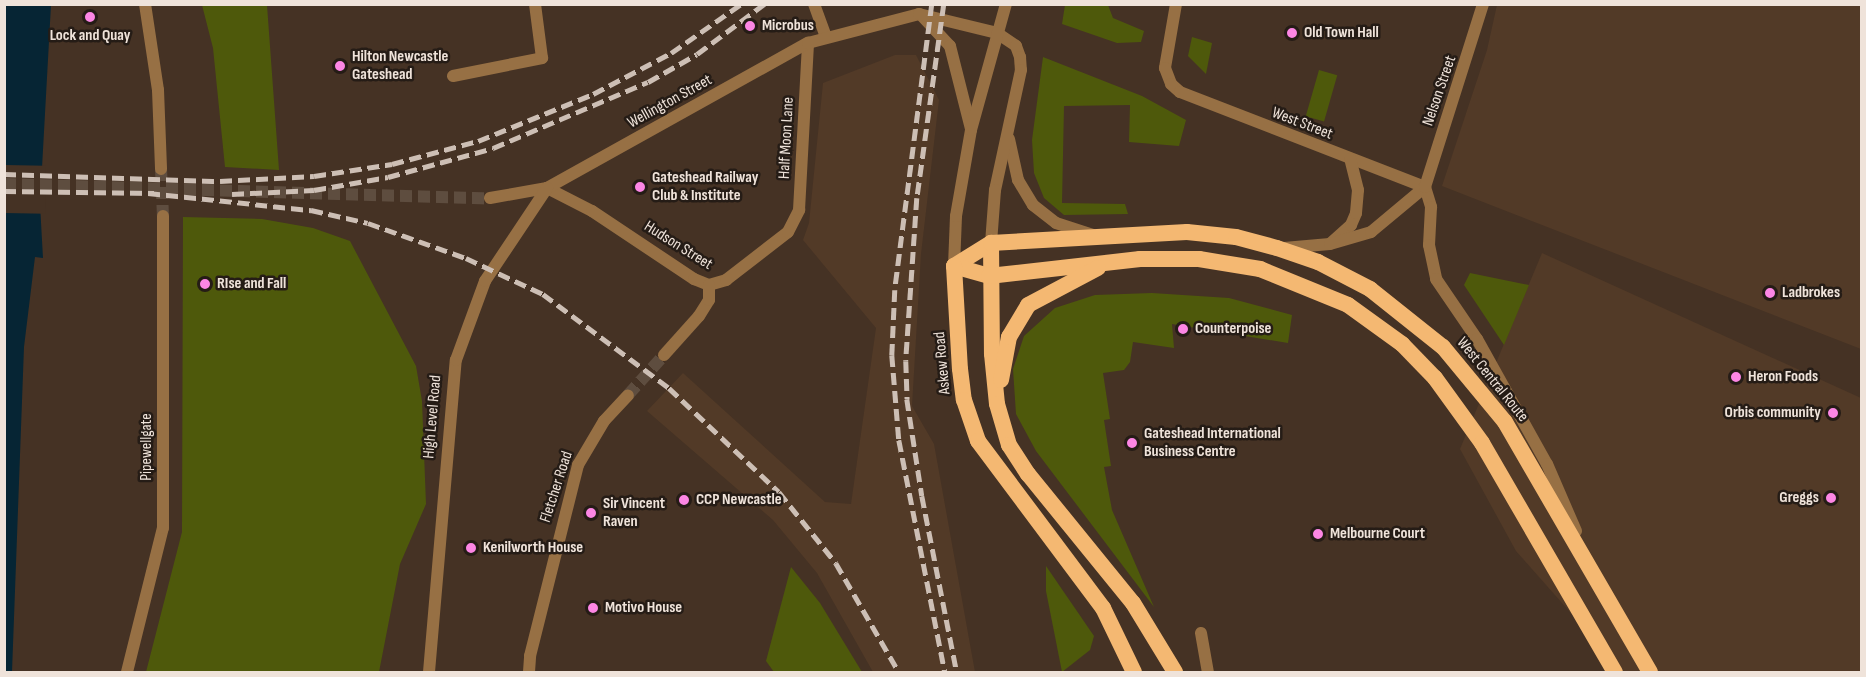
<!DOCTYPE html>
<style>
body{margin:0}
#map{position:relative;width:1866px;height:677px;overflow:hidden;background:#453224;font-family:"Sofia Sans Condensed",sans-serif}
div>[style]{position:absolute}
.built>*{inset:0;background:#523a27}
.green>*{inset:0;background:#4e590b;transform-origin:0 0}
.water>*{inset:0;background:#062534}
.pier>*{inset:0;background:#453224;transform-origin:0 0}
.minor-tunnel>*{height:12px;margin-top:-6px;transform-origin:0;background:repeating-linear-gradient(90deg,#5e4d3f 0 12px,transparent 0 18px)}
.minor>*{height:12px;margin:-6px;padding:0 6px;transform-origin:6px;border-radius:6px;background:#977044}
.tertiary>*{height:12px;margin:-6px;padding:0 6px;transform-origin:6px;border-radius:6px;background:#977044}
.trunk>*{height:16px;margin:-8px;padding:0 8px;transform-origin:8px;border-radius:8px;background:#f4b872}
.rail>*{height:4.5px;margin-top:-2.25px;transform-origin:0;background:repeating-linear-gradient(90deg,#cdbfb5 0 12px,transparent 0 18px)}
.dots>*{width:16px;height:16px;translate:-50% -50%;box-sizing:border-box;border:3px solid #251c16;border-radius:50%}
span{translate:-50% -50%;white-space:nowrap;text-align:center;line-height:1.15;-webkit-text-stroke:5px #251c16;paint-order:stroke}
.poi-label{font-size:16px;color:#efe3da;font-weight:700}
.left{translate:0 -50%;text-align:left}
.right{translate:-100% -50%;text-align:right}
.street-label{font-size:16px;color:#efe3da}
.frame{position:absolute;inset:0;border:6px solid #efe3da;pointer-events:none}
</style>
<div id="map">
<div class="built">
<div style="clip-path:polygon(1497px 5px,1861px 5px,1861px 349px,1442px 186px,1487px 50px)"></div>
<div style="clip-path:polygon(895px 55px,916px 55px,939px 100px,921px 254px,912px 406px,934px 444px,975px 672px,873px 672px,817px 573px,773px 520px,647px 411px,683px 373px,825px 502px,851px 504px,876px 328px,803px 240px,809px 223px,823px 83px)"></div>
<div style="clip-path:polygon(1542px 253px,1861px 398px,1861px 672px,1623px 672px,1516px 551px,1460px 449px)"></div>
</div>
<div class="green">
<div style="clip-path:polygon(202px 5px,267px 5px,279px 170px,225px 167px,213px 48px)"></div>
<div style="clip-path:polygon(1065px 5px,1108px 5px,1113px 18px,1144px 31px,1141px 42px,1117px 43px,1062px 24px)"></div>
<div style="clip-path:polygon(1192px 37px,1212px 43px,1206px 74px,1188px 56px)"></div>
<div style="clip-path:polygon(1043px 57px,1142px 96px,1186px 120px,1179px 146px,1129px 142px,1130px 105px,1064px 106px,1062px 203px,1125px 204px,1128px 214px,1064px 215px,1044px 198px,1034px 173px,1032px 140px)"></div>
<div style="left:1319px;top:70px;width:19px;height:48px;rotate:16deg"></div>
<div style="clip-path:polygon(183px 217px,262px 219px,313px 228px,350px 241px,416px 366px,422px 401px,426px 504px,400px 564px,379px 672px,146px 672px,182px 532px)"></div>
<div style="clip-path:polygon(1470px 273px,1529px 285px,1504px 345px,1464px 285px)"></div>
<div style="clip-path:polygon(1152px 293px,1229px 298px,1292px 315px,1288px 343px,1172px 324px,1174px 348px,1133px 342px,1130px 362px,1124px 370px,1103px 373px,1110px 419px,1104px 420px,1111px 466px,1104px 467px,1112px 510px,1154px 607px,1036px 451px,1016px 414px,1013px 369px,1024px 336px,1055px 308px,1095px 295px)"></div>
<div style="clip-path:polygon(1046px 566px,1094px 636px,1090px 650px,1062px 672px,1046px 591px)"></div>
<div style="clip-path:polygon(791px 567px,820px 603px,862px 672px,774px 672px,766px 661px)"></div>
</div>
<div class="water">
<div style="clip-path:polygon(4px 5px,51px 5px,40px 204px,43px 258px,35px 257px,24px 347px,12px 672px,4px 672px)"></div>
</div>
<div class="pier">
<div style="left:5px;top:165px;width:41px;height:48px;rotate:1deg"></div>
</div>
<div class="minor-tunnel">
<div style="left:161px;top:169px;width:47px;rotate:87.6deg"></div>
<div style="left:4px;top:184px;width:486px;rotate:1.7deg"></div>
<div style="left:628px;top:395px;width:54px;rotate:-48deg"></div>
</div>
<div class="minor">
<div style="left:145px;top:4px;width:87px;rotate:81.4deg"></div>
<div style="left:158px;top:90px;width:79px;rotate:87.8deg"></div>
<div style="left:814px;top:4px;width:35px;rotate:70deg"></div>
<div style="left:1176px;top:4px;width:65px;rotate:99.8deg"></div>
<div style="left:1165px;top:68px;width:17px;rotate:69deg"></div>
<div style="left:1171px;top:84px;width:12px;rotate:42deg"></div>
<div style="left:1180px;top:92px;width:263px;rotate:21.2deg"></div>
<div style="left:922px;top:16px;width:41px;rotate:47deg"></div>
<div style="left:950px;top:46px;width:86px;rotate:75.8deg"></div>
<div style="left:453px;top:76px;width:91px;rotate:-11.4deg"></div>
<div style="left:542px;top:58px;width:54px;rotate:-97.4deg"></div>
<div style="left:1009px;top:139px;width:42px;rotate:77.6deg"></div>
<div style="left:1018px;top:180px;width:29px;rotate:59deg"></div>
<div style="left:1033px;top:205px;width:29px;rotate:38deg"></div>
<div style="left:1056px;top:223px;width:38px;rotate:18deg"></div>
<div style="left:547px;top:188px;width:51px;rotate:27.1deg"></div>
<div style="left:592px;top:211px;width:123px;rotate:33.7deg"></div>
<div style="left:694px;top:279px;width:16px;rotate:22deg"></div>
<div style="left:709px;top:285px;width:18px;rotate:-16deg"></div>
<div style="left:726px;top:280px;width:78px;rotate:-37.7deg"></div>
<div style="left:788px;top:232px;width:25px;rotate:-63deg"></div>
<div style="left:799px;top:210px;width:167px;rotate:-86.9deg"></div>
<div style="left:490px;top:198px;width:58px;rotate:-10deg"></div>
<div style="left:547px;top:188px;width:299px;rotate:-29.1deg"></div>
<div style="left:808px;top:43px;width:115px;rotate:-14.6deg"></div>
<div style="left:919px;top:14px;width:80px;rotate:13.7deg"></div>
<div style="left:997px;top:33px;width:23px;rotate:34deg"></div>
<div style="left:1016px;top:46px;width:12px;rotate:70deg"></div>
<div style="left:1020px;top:57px;width:13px;rotate:86deg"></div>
<div style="left:1021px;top:70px;width:123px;rotate:102.2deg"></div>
<div style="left:995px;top:190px;width:53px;rotate:94.3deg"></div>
<div style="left:1331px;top:243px;width:27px;rotate:-42deg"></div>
<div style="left:1351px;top:225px;width:13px;rotate:-67deg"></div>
<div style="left:1356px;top:213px;width:23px;rotate:-85deg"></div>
<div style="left:1358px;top:190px;width:32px;rotate:-104deg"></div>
<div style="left:954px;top:266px;width:50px;rotate:-87.7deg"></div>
<div style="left:956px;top:216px;width:87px;rotate:-80.1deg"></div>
<div style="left:971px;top:130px;width:131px;rotate:-74.5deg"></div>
<div style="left:664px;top:355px;width:52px;rotate:-48.1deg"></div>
<div style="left:699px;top:316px;width:19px;rotate:-58deg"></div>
<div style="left:709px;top:300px;width:15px;rotate:-90deg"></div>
<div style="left:1201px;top:633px;width:40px;rotate:80deg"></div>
<div style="left:127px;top:672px;width:148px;rotate:-76deg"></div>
<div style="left:163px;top:528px;width:312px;rotate:-90deg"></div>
<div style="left:429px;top:672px;width:313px;rotate:-85.1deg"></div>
<div style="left:456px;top:360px;width:84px;rotate:-69.8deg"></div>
<div style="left:485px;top:281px;width:112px;rotate:-56.3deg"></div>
<div style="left:529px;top:672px;width:16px;rotate:-86deg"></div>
<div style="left:530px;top:656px;width:197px;rotate:-75.9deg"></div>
<div style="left:578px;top:465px;width:51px;rotate:-59.4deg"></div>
<div style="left:604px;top:421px;width:35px;rotate:-47deg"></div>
</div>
<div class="tertiary">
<div style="left:1425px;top:187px;width:21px;rotate:73deg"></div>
<div style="left:1431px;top:207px;width:38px;rotate:93deg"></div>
<div style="left:1429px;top:245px;width:35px;rotate:78deg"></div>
<div style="left:1436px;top:279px;width:73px;rotate:55.7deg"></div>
<div style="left:1477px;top:339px;width:143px;rotate:60.8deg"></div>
<div style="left:1547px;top:464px;width:73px;rotate:66.6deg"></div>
<div style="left:1284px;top:248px;width:46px;rotate:-5deg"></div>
<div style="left:1330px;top:244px;width:43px;rotate:-16.3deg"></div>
<div style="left:1371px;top:232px;width:70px;rotate:-39.8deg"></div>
<div style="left:1425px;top:187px;width:192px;rotate:-72.4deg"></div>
</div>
<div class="trunk">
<div style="left:991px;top:243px;width:111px;rotate:89.5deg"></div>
<div style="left:992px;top:354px;width:50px;rotate:84.3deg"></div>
<div style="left:997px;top:404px;width:43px;rotate:73.7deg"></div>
<div style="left:1009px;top:445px;width:35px;rotate:57deg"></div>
<div style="left:1028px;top:474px;width:166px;rotate:50.9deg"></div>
<div style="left:1133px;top:603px;width:81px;rotate:58.7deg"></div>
<div style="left:954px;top:266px;width:44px;rotate:-31.9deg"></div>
<div style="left:991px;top:243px;width:196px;rotate:-3.2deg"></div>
<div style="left:1187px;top:232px;width:49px;rotate:5.8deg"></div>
<div style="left:1236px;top:237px;width:42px;rotate:15deg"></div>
<div style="left:1277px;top:248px;width:43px;rotate:18.9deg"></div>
<div style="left:1318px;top:262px;width:59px;rotate:27.4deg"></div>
<div style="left:1370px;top:289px;width:93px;rotate:38.5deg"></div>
<div style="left:1443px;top:347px;width:97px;rotate:50.4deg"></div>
<div style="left:1505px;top:422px;width:289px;rotate:59.9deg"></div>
<div style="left:954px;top:266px;width:36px;rotate:16deg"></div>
<div style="left:989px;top:276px;width:152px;rotate:-6.4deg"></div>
<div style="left:1140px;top:259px;width:59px"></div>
<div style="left:1199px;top:259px;width:62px;rotate:9.3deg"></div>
<div style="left:1260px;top:269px;width:95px;rotate:22.2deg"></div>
<div style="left:1348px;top:305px;width:67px;rotate:35.8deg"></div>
<div style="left:1402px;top:344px;width:47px;rotate:45.9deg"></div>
<div style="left:1435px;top:378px;width:80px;rotate:54.1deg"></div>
<div style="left:1482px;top:443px;width:265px;rotate:59.9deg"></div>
<div style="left:954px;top:266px;width:103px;rotate:86.7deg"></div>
<div style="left:960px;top:369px;width:31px;rotate:83deg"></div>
<div style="left:964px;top:400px;width:43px;rotate:71.1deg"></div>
<div style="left:978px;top:441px;width:209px;rotate:53.2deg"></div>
<div style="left:1103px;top:608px;width:71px;rotate:64.2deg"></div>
<div style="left:1001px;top:380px;width:44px;rotate:-79.5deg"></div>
<div style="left:1009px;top:337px;width:37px;rotate:-59deg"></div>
<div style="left:1028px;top:305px;width:79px;rotate:-27.9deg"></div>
</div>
<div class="rail">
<div style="left:932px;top:4px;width:288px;rotate:97.4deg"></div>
<div style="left:895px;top:290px;width:65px;rotate:92.6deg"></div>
<div style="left:892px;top:355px;width:85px;rotate:85.3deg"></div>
<div style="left:899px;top:440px;width:237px;rotate:78.8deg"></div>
<div style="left:944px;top:4px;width:196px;rotate:97.9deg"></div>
<div style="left:917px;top:198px;width:163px;rotate:93.9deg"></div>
<div style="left:906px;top:361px;width:38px;rotate:88deg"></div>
<div style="left:907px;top:399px;width:98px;rotate:81.2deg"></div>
<div style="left:922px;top:496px;width:179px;rotate:78.8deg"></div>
<div style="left:4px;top:174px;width:216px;rotate:1.9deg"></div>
<div style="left:220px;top:181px;width:94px;rotate:-3deg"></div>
<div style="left:314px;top:176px;width:79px;rotate:-8.7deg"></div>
<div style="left:392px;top:164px;width:89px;rotate:-15deg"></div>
<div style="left:478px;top:141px;width:124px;rotate:-22.2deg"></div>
<div style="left:593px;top:94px;width:88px;rotate:-27.7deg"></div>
<div style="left:671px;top:53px;width:85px;rotate:-35deg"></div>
<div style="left:4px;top:191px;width:150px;rotate:0.8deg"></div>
<div style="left:148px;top:193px;width:164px;rotate:6deg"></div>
<div style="left:311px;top:210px;width:58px;rotate:12.8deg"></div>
<div style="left:368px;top:223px;width:104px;rotate:19.7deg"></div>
<div style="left:466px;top:258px;width:85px;rotate:25.1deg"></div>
<div style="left:543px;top:294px;width:157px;rotate:36.7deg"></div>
<div style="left:669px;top:388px;width:151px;rotate:43.4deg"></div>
<div style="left:779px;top:492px;width:91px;rotate:51.2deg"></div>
<div style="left:836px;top:563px;width:126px;rotate:60deg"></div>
<div style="left:232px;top:194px;width:82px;rotate:-2.8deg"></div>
<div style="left:314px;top:190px;width:75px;rotate:-10deg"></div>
<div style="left:388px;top:177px;width:109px;rotate:-15.4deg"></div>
<div style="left:493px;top:148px;width:168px;rotate:-23.1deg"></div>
<div style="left:648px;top:82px;width:56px;rotate:-29.7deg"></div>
<div style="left:697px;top:54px;width:84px;rotate:-36.7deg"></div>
</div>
<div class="dots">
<div style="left:90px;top:17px;background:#fc86e4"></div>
<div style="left:750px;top:26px;background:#fc86e4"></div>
<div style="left:1292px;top:33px;background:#fc86e4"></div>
<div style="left:340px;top:66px;background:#fc86e4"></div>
<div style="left:640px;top:187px;background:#fc86e4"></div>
<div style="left:205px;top:284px;background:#fc86e4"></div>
<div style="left:1770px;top:293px;background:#fc86e4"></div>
<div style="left:1183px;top:329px;background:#fc86e4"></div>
<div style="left:1736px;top:377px;background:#fc86e4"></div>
<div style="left:1833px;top:413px;background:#fc86e4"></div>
<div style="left:1132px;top:443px;background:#fc86e4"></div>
<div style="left:1831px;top:498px;background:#fc86e4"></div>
<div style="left:684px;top:500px;background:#fc86e4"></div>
<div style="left:591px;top:513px;background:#fc86e4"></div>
<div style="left:1318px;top:534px;background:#fc86e4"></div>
<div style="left:471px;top:548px;background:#fc86e4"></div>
<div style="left:593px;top:608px;background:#fc86e4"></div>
</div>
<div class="poi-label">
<span class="left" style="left:762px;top:26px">Microbus</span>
<span class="left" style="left:1304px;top:33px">Old Town Hall</span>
<span style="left:90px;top:36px">Lock and Quay</span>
<span class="left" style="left:352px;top:66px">Hilton Newcastle<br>Gateshead</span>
<span class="left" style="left:652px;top:187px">Gateshead Railway<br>Club &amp; Institute</span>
<span class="left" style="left:217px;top:284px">RIse and Fall</span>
<span class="left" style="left:1782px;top:293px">Ladbrokes</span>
<span class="left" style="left:1195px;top:329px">Counterpoise</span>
<span class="left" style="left:1748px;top:377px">Heron Foods</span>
<span class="right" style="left:1821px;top:413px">Orbis community</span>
<span class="left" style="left:1144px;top:443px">Gateshead International<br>Business Centre</span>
<span class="right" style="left:1819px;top:498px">Greggs</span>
<span class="left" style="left:696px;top:500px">CCP Newcastle</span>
<span class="left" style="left:603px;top:513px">Sir Vincent<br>Raven</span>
<span class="left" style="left:1330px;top:534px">Melbourne Court</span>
<span class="left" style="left:483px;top:548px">Kenilworth House</span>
<span class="left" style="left:605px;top:608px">Motivo House</span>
</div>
<div class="street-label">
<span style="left:1440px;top:91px;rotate:-71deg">Nelson Street</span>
<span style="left:670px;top:102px;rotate:-29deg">Wellington Street</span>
<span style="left:1302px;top:124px;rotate:21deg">West Street</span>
<span style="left:787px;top:138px;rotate:-87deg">Half Moon Lane</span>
<span style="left:678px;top:246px;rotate:32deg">Hudson Street</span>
<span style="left:943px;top:363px;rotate:-95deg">Askew Road</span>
<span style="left:1492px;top:380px;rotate:51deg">West Central Route</span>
<span style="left:433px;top:417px;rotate:-85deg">High Level Road</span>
<span style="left:147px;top:447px;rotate:-90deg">Pipewellgate</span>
<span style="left:557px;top:487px;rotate:-72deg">Fletcher Road</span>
</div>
<div class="frame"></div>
</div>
